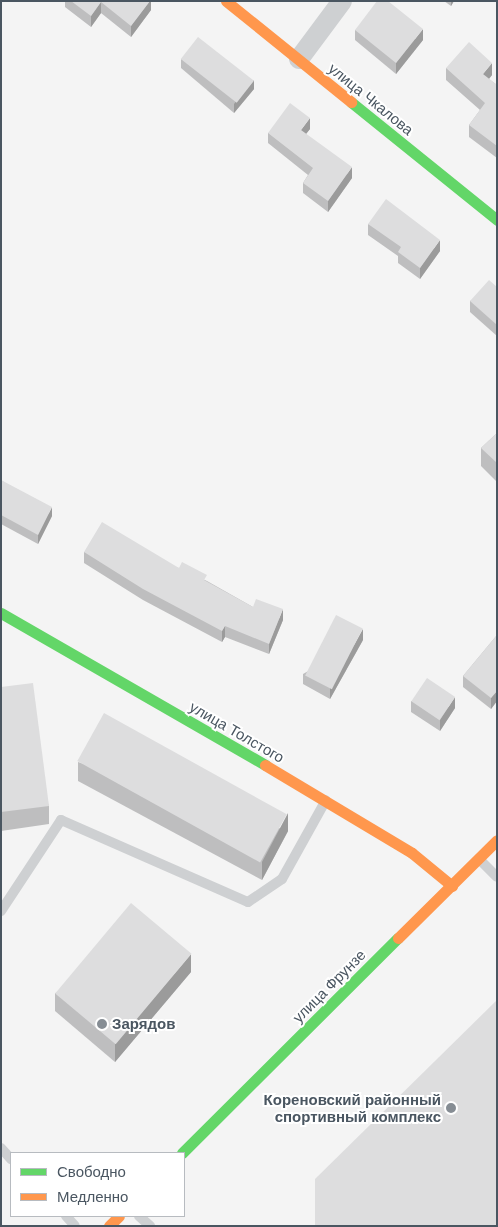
<!DOCTYPE html>
<meta charset="utf-8">
<style>
body{margin:0}
#map{position:relative;width:498px;height:1227px;overflow:hidden;background:#f4f4f4;font-family:Arial,sans-serif}
div>[style]{position:absolute}
.lane>*{height:10px;margin:-5px;padding:0 5px;transform-origin:5px;border-radius:5px;background:#ced0d2}
.street>*{height:20px;margin:-10px;padding:0 10px;transform-origin:10px;border-radius:10px;background:#ced0d2}
.fast>*{height:11px;margin:-5.5px;padding:0 5.5px;transform-origin:5.5px;border-radius:5.5px;background:#63d668}
.slow>*{height:11px;margin:-5.5px;padding:0 5.5px;transform-origin:5.5px;border-radius:5.5px;background:#ff974d}
.wall>*{inset:0;background:#bebebf}
.shaded-wall>*{inset:0;background:#9b9b9b}
.building>*{inset:0;background:#ddddde;transform-origin:0 0}
.dots>*{width:14px;height:14px;translate:-50% -50%;box-sizing:border-box;border:2px solid #fff;border-radius:50%}
span{translate:-50% -50%;white-space:nowrap;text-align:center;line-height:1.15;-webkit-text-stroke:4px #fff;paint-order:stroke}
.street-label{font-size:15px;color:#4a5661}
.poi-label{font-size:15px;color:#4a5661;font-weight:700}
.left{translate:0 -50%;text-align:left}
.right{translate:-100% -50%;text-align:right}
.frame{position:absolute;inset:0;border:2px solid #4a5661;pointer-events:none}
.legend{position:absolute;left:10px;top:1152px;width:175px;height:65px;box-sizing:border-box;background:#fff;border:1px solid #b7bbc0;margin:0;padding:6px 9px;list-style:none;font-size:15px;color:#4a5661}
.legend li{display:flex;align-items:center;gap:10px;height:25px}
.legend b{width:25px;border:1px solid #b7bbc0}
</style>
<div id="map">
<div class="lane">
<div style="left:479px;top:859px;width:25px;rotate:45deg"></div>
<div style="left:1px;top:911px;width:109px;rotate:-56.6deg"></div>
<div style="left:61px;top:820px;width:204px;rotate:23.7deg"></div>
<div style="left:248px;top:902px;width:41px;rotate:-34.1deg"></div>
<div style="left:282px;top:879px;width:90px;rotate:-60.9deg"></div>
<div style="left:1px;top:1148px;width:15px;rotate:48deg"></div>
<div style="left:66px;top:1216px;width:13px;rotate:48deg"></div>
<div style="left:139px;top:1216px;width:15px;rotate:42deg"></div>
</div>
<div class="street">
<div style="left:299px;top:59px;width:72px;rotate:-53.4deg"></div>
</div>
<div class="fast">
<div style="left:351px;top:102px;width:188px;rotate:38.9deg"></div>
<div style="left:1px;top:613px;width:305px;rotate:29.9deg"></div>
<div style="left:182px;top:1153px;width:305px;rotate:-44.9deg"></div>
</div>
<div class="slow">
<div style="left:226px;top:1px;width:161px;rotate:38.9deg"></div>
<div style="left:265px;top:765px;width:171px;rotate:30.9deg"></div>
<div style="left:412px;top:853px;width:52px;rotate:39.5deg"></div>
<div style="left:398px;top:938px;width:139px;rotate:-44.7deg"></div>
<div style="left:109px;top:1226px;width:14px;rotate:-45deg"></div>
</div>
<div class="wall">
<div style="clip-path:polygon(65px 1px,151px 1px,151px 10px,131px 37px,101px 13px,91px 27px,65px 7px)"></div>
<div style="clip-path:polygon(444px 1px,454px 1px,451px 6px)"></div>
<div style="clip-path:polygon(355px 30px,423px 40px,396px 74px,355px 40px)"></div>
<div style="clip-path:polygon(181px 59px,254px 89px,234px 113px,181px 68px)"></div>
<div style="clip-path:polygon(446px 68px,492px 75px,489px 79px,497px 85px,497px 158px,469px 137px,469px 125px,480px 110px,446px 80px)"></div>
<div style="clip-path:polygon(310px 129px,306px 134px,352px 178px,328px 212px,303px 193px,303px 183px,308px 175px,268px 143px,268px 133px)"></div>
<div style="clip-path:polygon(368px 224px,440px 251px,420px 279px,398px 263px,398px 256px,368px 235px)"></div>
<div style="clip-path:polygon(497px 287px,497px 336px,470px 312px,470px 301px)"></div>
<div style="clip-path:polygon(497px 433px,497px 482px,481px 466px,481px 448px)"></div>
<div style="clip-path:polygon(1px 480px,52px 516px,38px 544px,1px 524px)"></div>
<div style="clip-path:polygon(84px 552px,179px 568px,207px 581px,253px 607px,283px 620px,269px 654px,225px 637px,222px 642px,143px 600px,84px 563px)"></div>
<div style="clip-path:polygon(497px 635px,497px 701px,491px 709px,463px 687px,463px 676px)"></div>
<div style="clip-path:polygon(363px 640px,330px 699px,303px 684px,303px 674px)"></div>
<div style="clip-path:polygon(1px 687px,49px 806px,49px 824px,1px 831px)"></div>
<div style="clip-path:polygon(411px 701px,455px 708px,440px 731px,411px 712px)"></div>
<div style="clip-path:polygon(78px 762px,288px 831px,262px 880px,78px 781px)"></div>
<div style="clip-path:polygon(191px 972px,115px 1062px,55px 1011px,55px 993px)"></div>
</div>
<div class="shaded-wall">
<div style="clip-path:polygon(150px 1px,151px 1px,151px 10px,131px 37px,131px 26px)"></div>
<div style="clip-path:polygon(451px 1px,454px 1px,451px 6px)"></div>
<div style="clip-path:polygon(101px 2px,101px 13px,91px 27px,91px 16px)"></div>
<div style="clip-path:polygon(423px 29px,423px 40px,396px 74px,396px 63px)"></div>
<div style="clip-path:polygon(492px 63px,492px 75px,483px 86px,483px 74px)"></div>
<div style="clip-path:polygon(254px 80px,254px 89px,234px 113px,234px 104px)"></div>
<div style="clip-path:polygon(310px 118px,310px 129px,301px 140px,301px 130px)"></div>
<div style="clip-path:polygon(352px 167px,352px 178px,328px 212px,328px 201px)"></div>
<div style="clip-path:polygon(440px 240px,440px 251px,420px 279px,420px 268px)"></div>
<div style="clip-path:polygon(52px 507px,52px 516px,38px 544px,38px 535px)"></div>
<div style="clip-path:polygon(283px 609px,283px 620px,269px 654px,269px 644px)"></div>
<div style="clip-path:polygon(225px 626px,225px 637px,222px 642px,222px 631px)"></div>
<div style="clip-path:polygon(363px 629px,363px 640px,330px 699px,330px 688px)"></div>
<div style="clip-path:polygon(497px 691px,497px 701px,491px 709px,491px 698px)"></div>
<div style="clip-path:polygon(455px 697px,455px 708px,440px 731px,440px 720px)"></div>
<div style="clip-path:polygon(288px 813px,288px 831px,262px 880px,262px 862px)"></div>
<div style="clip-path:polygon(191px 954px,191px 972px,115px 1062px,115px 1044px)"></div>
</div>
<div class="building">
<div style="clip-path:polygon(71px 1px,150px 1px,131px 26px,101px 2px,91px 16px)"></div>
<div style="clip-path:polygon(377px 1px,388px 1px,423px 29px,396px 63px,355px 30px)"></div>
<div style="left:198px;top:37px;width:71px;height:28px;rotate:38deg"></div>
<div style="clip-path:polygon(469px 42px,492px 63px,483px 74px,497px 85px,497px 146px,469px 125px,485px 103px,446px 68px)"></div>
<div style="clip-path:polygon(290px 103px,310px 118px,301px 130px,352px 167px,328px 201px,303px 183px,313px 168px,268px 133px)"></div>
<div style="clip-path:polygon(386px 199px,440px 240px,420px 268px,398px 252px,401px 247px,368px 224px)"></div>
<div style="clip-path:polygon(489px 280px,497px 287px,497px 325px,470px 301px)"></div>
<div style="clip-path:polygon(497px 433px,497px 463px,481px 448px)"></div>
<div style="clip-path:polygon(1px 480px,52px 507px,38px 535px,1px 515px)"></div>
<div style="clip-path:polygon(102px 522px,179px 568px,182px 562px,207px 575px,204px 580px,253px 607px,256px 599px,283px 609px,269px 644px,225px 626px,222px 631px,143px 589px,84px 552px)"></div>
<div style="left:336px;top:615px;width:30px;height:68px;rotate:27deg"></div>
<div style="clip-path:polygon(497px 635px,497px 691px,491px 698px,463px 676px)"></div>
<div style="left:427px;top:678px;width:34px;height:28px;rotate:34deg"></div>
<div style="clip-path:polygon(33px 683px,49px 806px,1px 812px,1px 687px)"></div>
<div style="left:104px;top:713px;width:209px;height:55px;rotate:29deg"></div>
<div style="left:131px;top:903px;width:79px;height:118px;rotate:40deg"></div>
<div style="clip-path:polygon(497px 1000px,497px 1226px,315px 1226px,315px 1179px)"></div>
</div>
<div class="dots">
<div style="left:102px;top:1024px;background:#868d94"></div>
<div style="left:451px;top:1108px;background:#868d94"></div>
</div>
<div class="street-label">
<span style="left:371px;top:99px;rotate:39deg">улица Чкалова</span>
<span style="left:237px;top:732px;rotate:30deg">улица Толстого</span>
<span style="left:329px;top:986px;rotate:-45deg">улица Фрунзе</span>
</div>
<div class="poi-label">
<span class="left" style="left:112px;top:1024px">Зарядов</span>
<span class="right" style="left:441px;top:1108px">Кореновский районный<br>спортивный комплекс</span>
</div>
<div class="frame"></div>
<ul class="legend">
<li><b style="height:6px;background:#63d668"></b>Свободно</li>
<li><b style="height:6px;background:#ff974d"></b>Медленно</li>
</ul>
</div>
